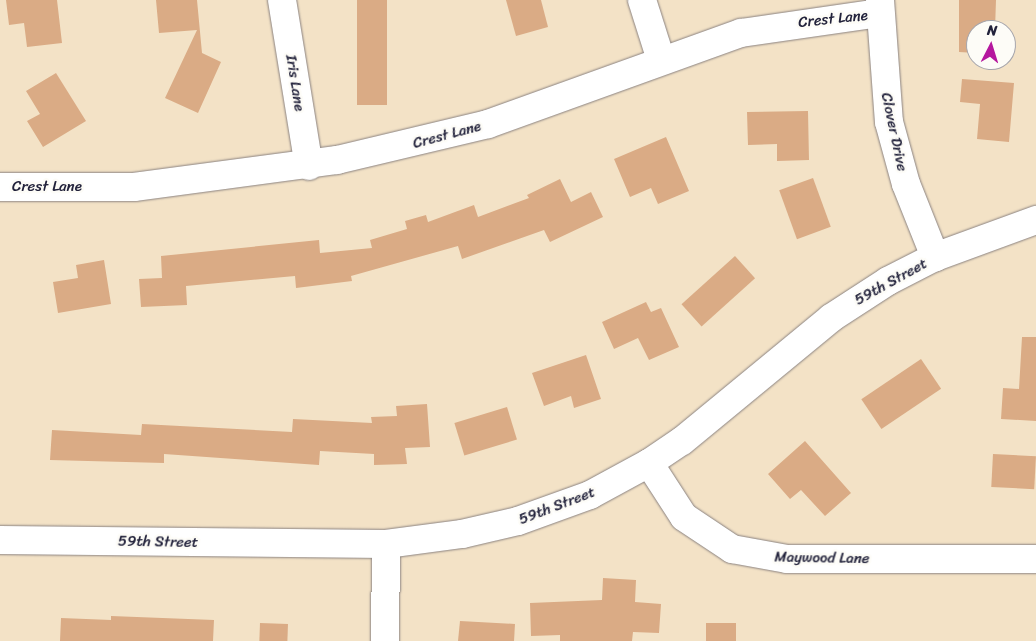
<!DOCTYPE html>
<style>
body{margin:0}
#map{position:relative;width:1036px;height:641px;overflow:hidden;background:#f3e2c6;font-family:Sriracha,sans-serif}
div>[style]{position:absolute}
.building>*{inset:0;background:#daab85;transform-origin:0 0}
.roads{filter:drop-shadow(0 0 1px #8a8280) drop-shadow(0 0 1px #8a8280)}
.minor>*{height:28px;margin:-14px;padding:0 14px;transform-origin:14px;border-radius:14px;background:#fff}
span{translate:-50% -50%;white-space:nowrap;text-align:center;line-height:1.15;-webkit-text-stroke:5px #fdfcf7;paint-order:stroke}
.street-label{font-size:15px;color:#22223b}
.north{position:absolute;left:966px;top:20px;width:50px;height:50px;box-sizing:border-box;background:#fdfcf7;border:1px solid #a5a5ac;border-radius:50%;rotate:5deg;font-size:14px;font-weight:700;line-height:20px;text-align:center;color:#22223b}
.north::after{content:'';display:block;margin:auto;width:18px;height:22px;background:#b5179e;clip-path:polygon(50% 0,100% 100%,50% 72%,0 100%)}
</style>
<div id="map">
<div class="building">
<div style="clip-path:polygon(6px 0,57px 0,62px 43px,27px 47px,24px 23px,9px 25px)"></div>
<div style="clip-path:polygon(156px 0,197px 0,202px 53px,221px 62px,198px 113px,165px 98px,197px 30px,159px 33px)"></div>
<div style="left:357px;top:0;width:30px;height:105px"></div>
<div style="clip-path:polygon(506px 0,541px 0,548px 27px,516px 36px)"></div>
<div style="clip-path:polygon(959px 0,996px 0,995px 30px,976px 30px,976px 53px,959px 52px)"></div>
<div style="clip-path:polygon(56px 73px,86px 121px,43px 147px,27px 121px,40px 114px,26px 91px)"></div>
<div style="clip-path:polygon(962px 79px,1014px 83px,1009px 142px,977px 139px,980px 104px,960px 102px)"></div>
<div style="clip-path:polygon(808px 111px,809px 160px,777px 161px,777px 144px,748px 145px,747px 112px)"></div>
<div style="clip-path:polygon(666px 137px,689px 191px,658px 204px,651px 188px,630px 197px,614px 159px)"></div>
<div style="left:813px;top:178px;width:52px;height:36px;rotate:70deg"></div>
<div style="clip-path:polygon(560px 179px,571px 202px,591px 192px,603px 217px,550px 242px,544px 230px,462px 259px,458px 246px,351px 276px,352px 281px,296px 288px,295px 276px,186px 286px,187px 305px,141px 307px,139px 279px,162px 278px,161px 256px,319px 240px,320px 253px,372px 248px,370px 240px,407px 229px,405px 221px,426px 215px,428px 222px,474px 205px,478px 217px,529px 198px,527px 195px)"></div>
<div style="left:735px;top:256px;width:30px;height:72px;rotate:48deg"></div>
<div style="clip-path:polygon(104px 260px,111px 304px,58px 313px,53px 282px,78px 278px,76px 265px)"></div>
<div style="clip-path:polygon(646px 302px,651px 312px,661px 308px,679px 347px,649px 360px,638px 338px,614px 349px,602px 322px)"></div>
<div style="clip-path:polygon(1022px 337px,1036px 337px,1036px 421px,1001px 419px,1003px 388px,1019px 389px)"></div>
<div style="clip-path:polygon(586px 355px,601px 399px,574px 408px,571px 396px,544px 406px,532px 373px)"></div>
<div style="left:921px;top:359px;width:36px;height:72px;rotate:56deg"></div>
<div style="clip-path:polygon(427px 404px,430px 447px,405px 448px,407px 464px,374px 465px,374px 454px,320px 451px,319px 465px,164px 454px,164px 463px,50px 460px,52px 430px,141px 435px,142px 424px,292px 432px,293px 419px,372px 423px,371px 417px,397px 416px,396px 406px)"></div>
<div style="left:507px;top:407px;width:34px;height:55px;rotate:73deg"></div>
<div style="clip-path:polygon(805px 441px,851px 493px,825px 516px,801px 490px,790px 499px,768px 474px)"></div>
<div style="left:993px;top:454px;width:43px;height:33px;rotate:3deg"></div>
<div style="clip-path:polygon(603px 578px,636px 580px,635px 602px,661px 604px,659px 633px,633px 632px,632px 641px,560px 641px,560px 635px,531px 636px,530px 603px,602px 600px)"></div>
<div style="clip-path:polygon(111px 616px,214px 620px,213px 641px,60px 641px,61px 618px,111px 620px)"></div>
<div style="clip-path:polygon(460px 621px,515px 624px,514px 641px,458px 641px)"></div>
<div style="left:260px;top:623px;width:28px;height:18px;rotate:2deg"></div>
<div style="left:706px;top:623px;width:30px;height:18px"></div>
</div>
<div class="roads">
<div class="minor">
<div style="left:282px;top:0;width:168px;rotate:80.8deg"></div>
<div style="left:642px;top:0;width:63px;rotate:72.4deg"></div>
<div style="left:880px;top:0;width:122px;rotate:85.8deg"></div>
<div style="left:889px;top:122px;width:64px;rotate:74.7deg"></div>
<div style="left:906px;top:184px;width:79px;rotate:68.3deg"></div>
<div style="left:0;top:187px;width:134px"></div>
<div style="left:134px;top:187px;width:205px;rotate:-7.6deg"></div>
<div style="left:337px;top:160px;width:155px;rotate:-13.4deg"></div>
<div style="left:488px;top:124px;width:269px;rotate:-19.8deg"></div>
<div style="left:741px;top:33px;width:139px;rotate:-8.2deg"></div>
<div style="left:649px;top:463px;width:64px;rotate:57.1deg"></div>
<div style="left:684px;top:517px;width:58px;rotate:33.7deg"></div>
<div style="left:732px;top:549px;width:56px;rotate:10.3deg"></div>
<div style="left:787px;top:559px;width:249px"></div>
<div style="left:0;top:540px;width:386px;rotate:0.6deg"></div>
<div style="left:386px;top:544px;width:77px;rotate:-7.5deg"></div>
<div style="left:462px;top:534px;width:57px;rotate:-13.1deg"></div>
<div style="left:518px;top:521px;width:77px;rotate:-19.9deg"></div>
<div style="left:590px;top:495px;width:67px;rotate:-28.5deg"></div>
<div style="left:649px;top:463px;width:40px;rotate:-34deg"></div>
<div style="left:682px;top:441px;width:193px;rotate:-39.5deg"></div>
<div style="left:831px;top:318px;width:68px;rotate:-33deg"></div>
<div style="left:888px;top:281px;width:53px;rotate:-27.1deg"></div>
<div style="left:935px;top:257px;width:108px;rotate:-20.1deg"></div>
<div style="left:385px;top:641px;width:97px;rotate:-89.4deg"></div>
</div>
</div>
<div class="street-label">
<span style="left:833px;top:19px;rotate:-6deg">Crest Lane</span>
<span style="left:295px;top:83px;rotate:81deg">Iris Lane</span>
<span style="left:894px;top:132px;rotate:78deg">Clover Drive</span>
<span style="left:447px;top:135px;rotate:-15deg">Crest Lane</span>
<span style="left:47px;top:187px">Crest Lane</span>
<span style="left:891px;top:282px;rotate:-29deg">59th Street</span>
<span style="left:557px;top:506px;rotate:-21deg">59th Street</span>
<span style="left:158px;top:542px;rotate:1deg">59th Street</span>
<span style="left:822px;top:558px;rotate:1deg">Maywood Lane</span>
</div>
<div class="north">N</div>
</div>
